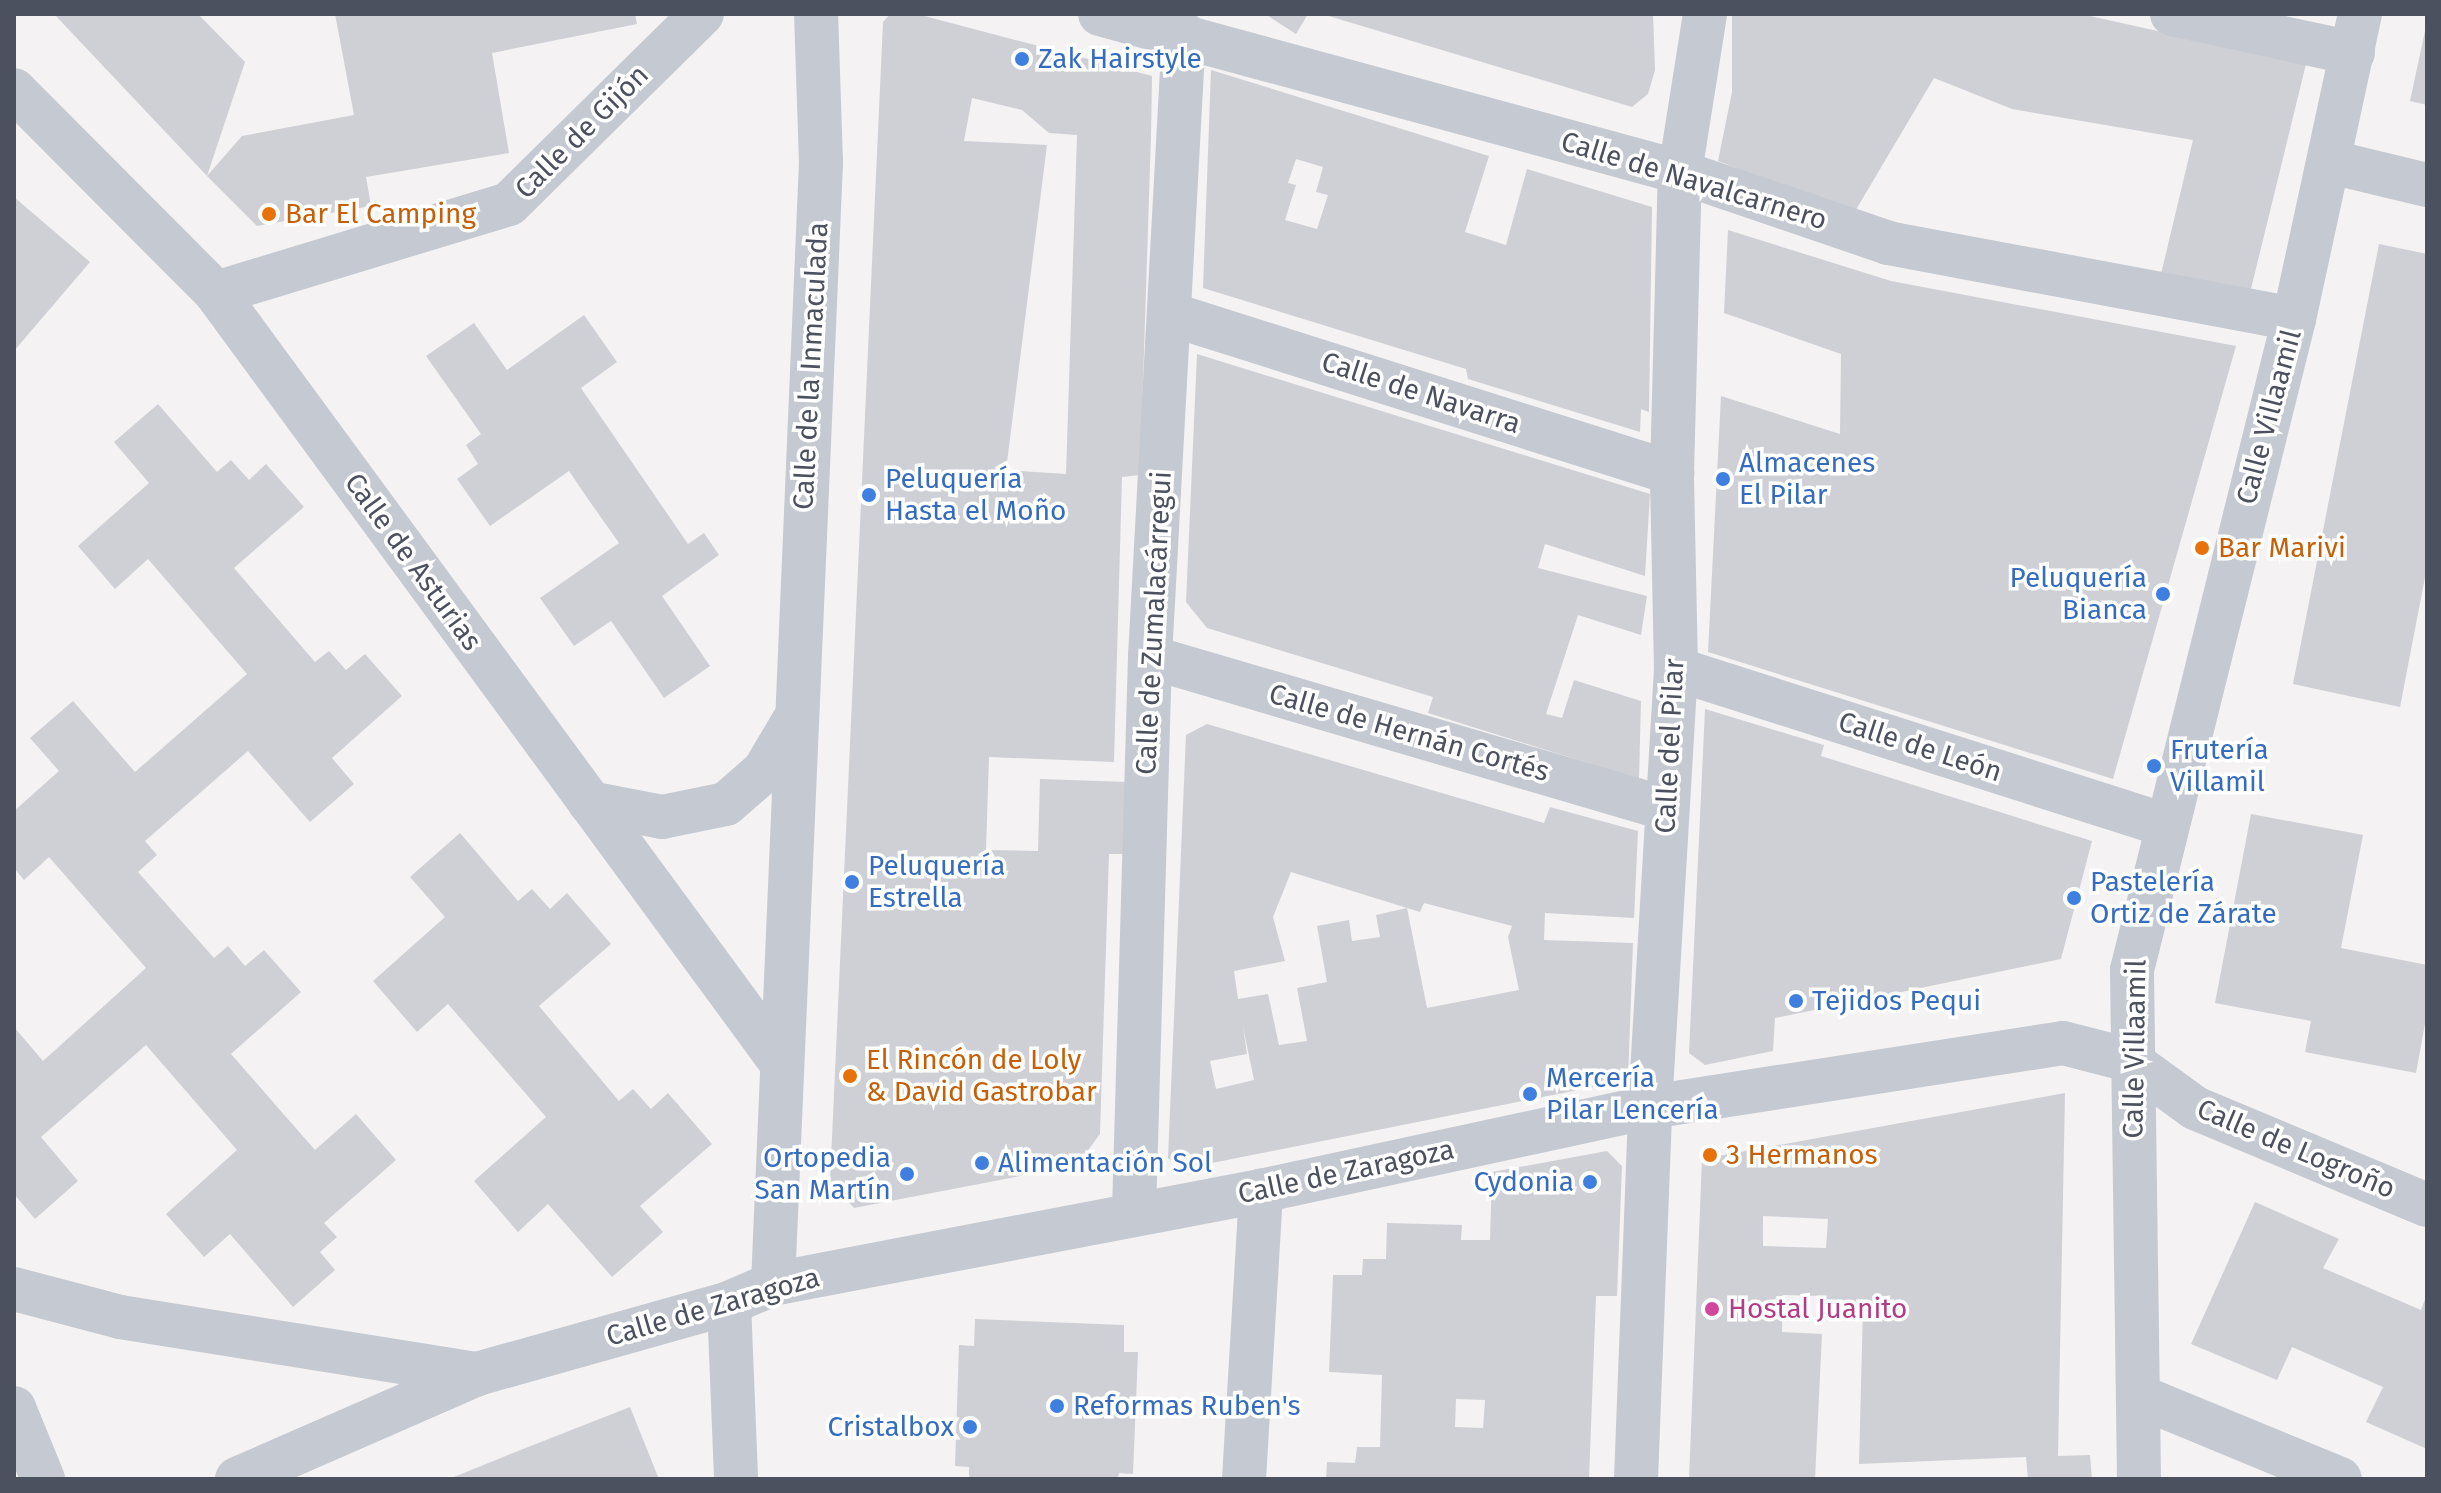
<!DOCTYPE html>
<meta charset="utf-8">
<style>
body{margin:0}
#map{position:relative;width:2441px;height:1493px;overflow:hidden;background:#f4f2f2;font-family:"Fira Sans",sans-serif}
div>[style]{position:absolute}
.building>*{inset:0;background:#cfd0d6}
.minor>*{height:44px;margin:-22px;padding:0 22px;transform-origin:22px;border-radius:22px;background:#c4c9d2}
.dots>*{width:22px;height:22px;translate:-50% -50%;box-sizing:border-box;border:4px solid #fff;border-radius:50%}
span{translate:-50% -50%;white-space:nowrap;text-align:center;line-height:1.15;-webkit-text-stroke:7px #fff;paint-order:stroke}
.shop-label{font-size:28px;color:#366cbe}
.left{translate:0 -50%;text-align:left}
.right{translate:-100% -50%;text-align:right}
.street-label{font-size:28px;color:#4b515e}
.food-label{font-size:28px;color:#c56008}
.hotel-label{font-size:28px;color:#b23c85}
.frame{position:absolute;inset:0;border:16px solid #4b515e;pointer-events:none}
</style>
<div id="map">
<div class="building">
<div style="clip-path:polygon(54px 14px,198px 14px,245px 62px,207px 176px)"></div>
<div style="clip-path:polygon(335px 14px,635px 14px,637px 24px,492px 53px,509px 153px,366px 177px,371px 206px,257px 226px,207px 176px,242px 136px,354px 115px)"></div>
<div style="clip-path:polygon(evenodd,890px 14px,917px 14px,1152px 76px,1151px 136px,1140px 475px,1122px 477px,1114px 762px,989px 757px,986px 850px,1038px 851px,1040px 779px,1128px 782px,1126px 854px,1109px 854px,1100px 1134px,1077px 1165px,854px 1208px,830px 1181px,883px 22px,890px 14px,972px 98px,1022px 110px,1049px 133px,1077px 135px,1066px 474px,1006px 470px,1047px 145px,964px 141px,972px 98px)"></div>
<div style="clip-path:polygon(1265px 14px,1308px 14px,1296px 34px)"></div>
<div style="clip-path:polygon(1322px 14px,1653px 14px,1655px 70px,1648px 94px,1632px 107px)"></div>
<div style="clip-path:polygon(1732px 14px,2081px 14px,2306px 64px,2251px 289px,2161px 274px,2193px 140px,2012px 109px,1934px 78px,1854px 213px,1718px 161px,1732px 92px)"></div>
<div style="clip-path:polygon(2426px 26px,2427px 26px,2427px 105px,2410px 101px)"></div>
<div style="clip-path:polygon(evenodd,1211px 70px,1489px 156px,1465px 232px,1506px 245px,1527px 169px,1652px 207px,1649px 412px,1641px 409px,1640px 432px,1468px 379px,1466px 369px,1203px 288px,1211px 70px,1296px 159px,1323px 167px,1316px 192px,1328px 195px,1317px 229px,1285px 220px,1296px 185px,1288px 183px,1296px 159px)"></div>
<div style="clip-path:polygon(14px 197px,90px 262px,14px 351px)"></div>
<div style="clip-path:polygon(1728px 230px,1891px 281px,2236px 346px,2113px 779px,1708px 652px,1721px 396px,1840px 434px,1841px 354px,1724px 313px)"></div>
<div style="clip-path:polygon(2379px 244px,2427px 254px,2427px 567px,2400px 707px,2293px 684px)"></div>
<div style="clip-path:polygon(584px 315px,617px 362px,581px 388px,688px 544px,704px 533px,719px 555px,662px 596px,710px 666px,664px 698px,611px 621px,574px 646px,540px 598px,619px 543px,588px 499px,569px 471px,490px 526px,457px 479px,478px 464px,466px 445px,481px 434px,426px 356px,474px 323px,507px 370px)"></div>
<div style="clip-path:polygon(1197px 354px,1650px 494px,1645px 576px,1545px 544px,1538px 568px,1647px 596px,1641px 635px,1578px 615px,1546px 714px,1562px 718px,1574px 680px,1641px 701px,1639px 779px,1428px 713px,1433px 697px,1207px 628px,1186px 602px)"></div>
<div style="clip-path:polygon(158px 404px,217px 472px,231px 460px,249px 480px,266px 464px,304px 507px,234px 568px,315px 662px,329px 651px,346px 670px,365px 654px,402px 696px,332px 758px,354px 784px,310px 822px,248px 751px,145px 841px,157px 855px,138px 872px,214px 958px,228px 946px,245px 966px,264px 950px,301px 992px,231px 1054px,315px 1150px,356px 1114px,396px 1160px,324px 1223px,337px 1237px,320px 1252px,335px 1270px,293px 1307px,230px 1234px,204px 1257px,166px 1214px,237px 1150px,146px 1045px,41px 1137px,78px 1181px,35px 1219px,14px 1194px,14px 1027px,43px 1061px,146px 968px,49px 857px,24px 880px,14px 868px,14px 811px,59px 771px,30px 738px,73px 701px,135px 772px,247px 674px,148px 559px,115px 589px,78px 546px,149px 483px,114px 442px)"></div>
<div style="clip-path:polygon(1705px 709px,1824px 745px,1821px 756px,2092px 841px,2061px 959px,1775px 1018px,1773px 1051px,1705px 1065px,1689px 1053px)"></div>
<div style="clip-path:polygon(evenodd,1207px 724px,1544px 823px,1550px 807px,1638px 831px,1634px 918px,1545px 913px,1544px 940px,1633px 943px,1628px 1080px,1182px 1169px,1168px 1158px,1186px 735px,1207px 724px,1291px 872px,1420px 912px,1424px 903px,1512px 926px,1508px 937px,1519px 990px,1427px 1008px,1407px 908px,1376px 915px,1380px 937px,1352px 941px,1349px 920px,1317px 926px,1327px 982px,1297px 988px,1307px 1041px,1279px 1045px,1268px 994px,1238px 999px,1234px 971px,1285px 961px,1273px 917px,1291px 872px,1207px 724px,1243px 1027px,1254px 1080px,1216px 1089px,1210px 1061px,1247px 1054px,1243px 1027px)"></div>
<div style="clip-path:polygon(2251px 814px,2363px 835px,2341px 948px,2427px 965px,2427px 1013px,2416px 1073px,2305px 1052px,2311px 1021px,2215px 1003px)"></div>
<div style="clip-path:polygon(460px 833px,518px 901px,532px 889px,550px 909px,567px 893px,611px 944px,539px 1006px,619px 1101px,633px 1089px,651px 1109px,668px 1093px,712px 1144px,640px 1206px,663px 1232px,612px 1277px,548px 1204px,518px 1232px,474px 1181px,546px 1117px,448px 1004px,417px 1032px,373px 981px,445px 917px,410px 877px)"></div>
<div style="clip-path:polygon(evenodd,2065px 1093px,2058px 1456px,2090px 1455px,2092px 1479px,2028px 1479px,2026px 1457px,1859px 1464px,1863px 1306px,1823px 1309px,1823px 1296px,1783px 1295px,1782px 1332px,1822px 1334px,1815px 1479px,1689px 1479px,1702px 1159px,2065px 1093px,1763px 1216px,1828px 1219px,1826px 1248px,1763px 1246px,1763px 1216px)"></div>
<div style="clip-path:polygon(evenodd,1607px 1151px,1622px 1166px,1617px 1296px,1596px 1296px,1589px 1479px,1326px 1479px,1327px 1462px,1355px 1463px,1357px 1447px,1380px 1447px,1382px 1375px,1329px 1372px,1333px 1275px,1362px 1275px,1363px 1259px,1386px 1259px,1387px 1223px,1462px 1225px,1461px 1240px,1490px 1240px,1492px 1172px,1607px 1151px,1456px 1399px,1485px 1400px,1483px 1428px,1455px 1427px,1456px 1399px)"></div>
<div style="clip-path:polygon(2255px 1202px,2339px 1239px,2323px 1268px,2421px 1310px,2427px 1294px,2427px 1449px,2366px 1422px,2383px 1387px,2292px 1347px,2277px 1380px,2191px 1344px)"></div>
<div style="clip-path:polygon(975px 1319px,1124px 1325px,1124px 1352px,1138px 1352px,1133px 1474px,1119px 1473px,1118px 1479px,969px 1479px,969px 1467px,955px 1466px,959px 1345px,974px 1346px)"></div>
<div style="clip-path:polygon(630px 1407px,659px 1479px,449px 1479px,518px 1451px)"></div>
</div>
<div class="minor">
<div style="left:1100px;top:14px;width:601px;rotate:15.24deg"></div>
<div style="left:1680px;top:172px;width:220px;rotate:18.8deg"></div>
<div style="left:1888px;top:243px;width:413px;rotate:10.6deg"></div>
<div style="left:2172px;top:14px;width:185px;rotate:12.2deg"></div>
<div style="left:14px;top:90px;width:286px;rotate:45.1deg"></div>
<div style="left:216px;top:293px;width:953px;rotate:53.71deg"></div>
<div style="left:2331px;top:162px;width:99px;rotate:13.5deg"></div>
<div style="left:216px;top:293px;width:306px;rotate:-16.9deg"></div>
<div style="left:509px;top:204px;width:271px;rotate:-44.6deg"></div>
<div style="left:1170px;top:314px;width:527px;rotate:17.57deg"></div>
<div style="left:1150px;top:657px;width:539px;rotate:16.38deg"></div>
<div style="left:1676px;top:669px;width:513px;rotate:17.69deg"></div>
<div style="left:590px;top:803px;width:73px;rotate:11deg"></div>
<div style="left:662px;top:817px;width:65px;rotate:-11.5deg"></div>
<div style="left:726px;top:804px;width:50px;rotate:-41deg"></div>
<div style="left:764px;top:771px;width:57px;rotate:-59.4deg"></div>
<div style="left:1134px;top:1212px;width:555px;rotate:-88.35deg"></div>
<div style="left:1150px;top:657px;width:624px;rotate:-86.88deg"></div>
<div style="left:773px;top:1284px;width:1122px;rotate:-87.55deg"></div>
<div style="left:821px;top:163px;width:149px;rotate:-91.9deg"></div>
<div style="left:14px;top:1289px;width:110px;rotate:14.8deg"></div>
<div style="left:120px;top:1317px;width:362px;rotate:9.1deg"></div>
<div style="left:729px;top:1303px;width:176px;rotate:87.7deg"></div>
<div style="left:2141px;top:1397px;width:215px;rotate:22.4deg"></div>
<div style="left:14px;top:1408px;width:77px;rotate:67.8deg"></div>
<div style="left:237px;top:1479px;width:262px;rotate:-23.6deg"></div>
<div style="left:477px;top:1374px;width:262px;rotate:-15.7deg"></div>
<div style="left:729px;top:1303px;width:48px;rotate:-23.4deg"></div>
<div style="left:773px;top:1284px;width:497px;rotate:-10.8deg"></div>
<div style="left:1261px;top:1191px;width:398px;rotate:-12.2deg"></div>
<div style="left:1650px;top:1107px;width:418px;rotate:-8.8deg"></div>
<div style="left:2063px;top:1043px;width:68px;rotate:14.4deg"></div>
<div style="left:2129px;top:1060px;width:82px;rotate:36deg"></div>
<div style="left:2195px;top:1108px;width:251px;rotate:22.7deg"></div>
<div style="left:1244px;top:1479px;width:289px;rotate:-86.6deg"></div>
<div style="left:1636px;top:1479px;width:372px;rotate:-87.8deg"></div>
<div style="left:1650px;top:1107px;width:439px;rotate:-86.6deg"></div>
<div style="left:1676px;top:669px;width:196px;rotate:-91.2deg"></div>
<div style="left:1672px;top:473px;width:301px;rotate:-88.5deg"></div>
<div style="left:1680px;top:172px;width:160px;rotate:-81deg"></div>
<div style="left:2139px;top:1479px;width:509px;rotate:-90.79deg"></div>
<div style="left:2132px;top:970px;width:671px;rotate:-76.03deg"></div>
<div style="left:2294px;top:319px;width:312px;rotate:-77.8deg"></div>
</div>
<div class="dots">
<div style="left:1022px;top:59px;background:#3f7fe0"></div>
<div style="left:269px;top:214px;background:#e8710a"></div>
<div style="left:1723px;top:479px;background:#3f7fe0"></div>
<div style="left:869px;top:495px;background:#3f7fe0"></div>
<div style="left:2202px;top:548px;background:#e8710a"></div>
<div style="left:2163px;top:594px;background:#3f7fe0"></div>
<div style="left:2154px;top:766px;background:#3f7fe0"></div>
<div style="left:852px;top:882px;background:#3f7fe0"></div>
<div style="left:2074px;top:898px;background:#3f7fe0"></div>
<div style="left:1796px;top:1001px;background:#3f7fe0"></div>
<div style="left:850px;top:1076px;background:#e8710a"></div>
<div style="left:1530px;top:1094px;background:#3f7fe0"></div>
<div style="left:1710px;top:1155px;background:#e8710a"></div>
<div style="left:982px;top:1163px;background:#3f7fe0"></div>
<div style="left:907px;top:1174px;background:#3f7fe0"></div>
<div style="left:1590px;top:1182px;background:#3f7fe0"></div>
<div style="left:1712px;top:1309px;background:#d1479c"></div>
<div style="left:1057px;top:1406px;background:#3f7fe0"></div>
<div style="left:970px;top:1427px;background:#3f7fe0"></div>
</div>
<div class="shop-label">
<span class="left" style="left:1038px;top:59px">Zak Hairstyle</span>
<span class="left" style="left:1739px;top:479px">Almacenes<br>El Pilar</span>
<span class="left" style="left:885px;top:495px">Peluquería<br>Hasta el Moño</span>
<span class="right" style="left:2147px;top:594px">Peluquería<br>Bianca</span>
<span class="left" style="left:2170px;top:766px">Frutería<br>Villamil</span>
<span class="left" style="left:868px;top:882px">Peluquería<br>Estrella</span>
<span class="left" style="left:2090px;top:898px">Pastelería<br>Ortiz de Zárate</span>
<span class="left" style="left:1812px;top:1001px">Tejidos Pequi</span>
<span class="left" style="left:1546px;top:1094px">Mercería<br>Pilar Lencería</span>
<span class="right" style="left:891px;top:1174px">Ortopedia<br>San Martín</span>
<span class="left" style="left:998px;top:1163px">Alimentación Sol</span>
<span class="right" style="left:1574px;top:1182px">Cydonia</span>
<span class="left" style="left:1073px;top:1406px">Reformas Ruben's</span>
<span class="right" style="left:954px;top:1427px">Cristalbox</span>
</div>
<div class="street-label">
<span style="left:582px;top:132px;rotate:-45deg">Calle de Gijón</span>
<span style="left:1694px;top:181px;rotate:17deg">Calle de Navalcarnero</span>
<span style="left:811px;top:366px;rotate:-87deg">Calle de la Inmaculada</span>
<span style="left:1421px;top:393px;rotate:18deg">Calle de Navarra</span>
<span style="left:2269px;top:417px;rotate:-75deg">Calle Villaamil</span>
<span style="left:413px;top:562px;rotate:54deg">Calle de Asturias</span>
<span style="left:1154px;top:623px;rotate:-87deg">Calle de Zumalacárregui</span>
<span style="left:1409px;top:733px;rotate:16deg">Calle de Hernán Cortés</span>
<span style="left:1670px;top:746px;rotate:-87deg">Calle del Pilar</span>
<span style="left:1920px;top:747px;rotate:18deg">Calle de León</span>
<span style="left:2135px;top:1049px;rotate:-89deg">Calle Villaamil</span>
<span style="left:2296px;top:1149px;rotate:23deg">Calle de Logroño</span>
<span style="left:1346px;top:1172px;rotate:-12deg">Calle de Zaragoza</span>
<span style="left:713px;top:1307px;rotate:-16deg">Calle de Zaragoza</span>
</div>
<div class="food-label">
<span class="left" style="left:285px;top:214px">Bar El Camping</span>
<span class="left" style="left:2218px;top:548px">Bar Marivi</span>
<span class="left" style="left:866px;top:1076px">El Rincón de Loly<br>&amp; David Gastrobar</span>
<span class="left" style="left:1726px;top:1155px">3 Hermanos</span>
</div>
<div class="hotel-label">
<span class="left" style="left:1728px;top:1309px">Hostal Juanito</span>
</div>
<div class="frame"></div>
</div>
